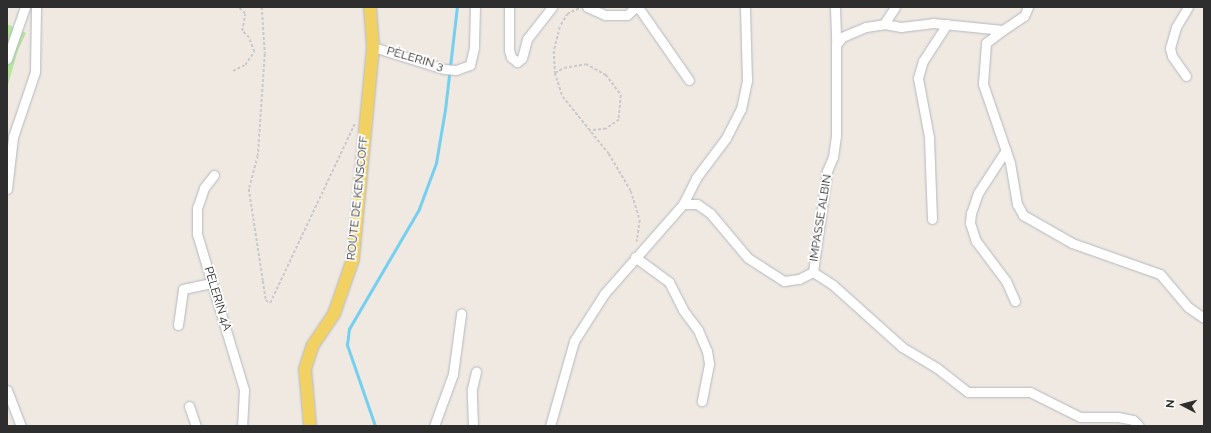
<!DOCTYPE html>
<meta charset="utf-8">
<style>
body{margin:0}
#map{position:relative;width:1211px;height:433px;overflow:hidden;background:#efe9e1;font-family:Raleway,sans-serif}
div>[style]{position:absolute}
.green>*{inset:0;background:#b6e59e}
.stream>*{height:2.5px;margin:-1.25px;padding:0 1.25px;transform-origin:1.25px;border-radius:1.25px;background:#75cff0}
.path>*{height:1.5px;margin-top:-0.75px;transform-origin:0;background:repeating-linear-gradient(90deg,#c9c9c9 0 3px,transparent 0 5px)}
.roads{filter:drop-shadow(0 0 1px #b4b7c1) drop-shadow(0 0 1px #b4b7c1)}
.minor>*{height:9px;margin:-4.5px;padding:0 4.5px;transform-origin:4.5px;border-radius:4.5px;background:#fff}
.major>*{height:12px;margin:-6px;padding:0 6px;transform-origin:6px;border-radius:6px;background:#f2d163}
span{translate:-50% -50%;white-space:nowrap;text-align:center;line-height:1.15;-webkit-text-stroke:3.5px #fff;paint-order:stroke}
.street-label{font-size:12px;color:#2e2e2e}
.frame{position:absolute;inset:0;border:8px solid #2e2e2e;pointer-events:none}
.north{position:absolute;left:1163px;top:385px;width:40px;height:40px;-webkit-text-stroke:3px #fff;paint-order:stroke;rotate:276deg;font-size:11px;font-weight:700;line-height:16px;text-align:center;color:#2e2e2e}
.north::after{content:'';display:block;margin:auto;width:14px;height:18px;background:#2e2e2e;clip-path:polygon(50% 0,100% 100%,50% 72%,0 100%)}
</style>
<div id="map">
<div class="green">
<div style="clip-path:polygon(7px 24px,26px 33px,18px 50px,7px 88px)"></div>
</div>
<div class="stream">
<div style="left:375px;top:426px;width:86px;rotate:-109.1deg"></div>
<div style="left:347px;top:345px;width:16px;rotate:-83deg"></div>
<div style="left:349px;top:329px;width:139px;rotate:-59.7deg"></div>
<div style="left:419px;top:209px;width:49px;rotate:-69.7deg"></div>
<div style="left:436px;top:163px;width:54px;rotate:-80.4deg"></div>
<div style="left:445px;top:110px;width:104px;rotate:-83.4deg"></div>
</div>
<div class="path">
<div style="left:262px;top:7px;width:47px;rotate:86.3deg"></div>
<div style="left:265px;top:54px;width:102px;rotate:93.9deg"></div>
<div style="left:258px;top:156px;width:34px;rotate:105deg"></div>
<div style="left:249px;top:189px;width:93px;rotate:81.3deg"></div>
<div style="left:263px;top:281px;width:19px;rotate:81deg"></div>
<div style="left:266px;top:300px;width:5px;rotate:37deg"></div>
<div style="left:270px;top:303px;width:199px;rotate:-64.7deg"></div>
<div style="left:579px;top:9px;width:12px;rotate:156deg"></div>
<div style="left:568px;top:14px;width:15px;rotate:122deg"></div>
<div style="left:560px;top:27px;width:25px;rotate:104deg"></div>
<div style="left:554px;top:51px;width:22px;rotate:87deg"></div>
<div style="left:555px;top:73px;width:25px;rotate:72deg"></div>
<div style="left:563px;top:97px;width:73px;rotate:51.1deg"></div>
<div style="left:609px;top:154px;width:43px;rotate:59.3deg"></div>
<div style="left:631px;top:191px;width:30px;rotate:73deg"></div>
<div style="left:640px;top:220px;width:22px;rotate:98deg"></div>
<div style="left:233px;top:71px;width:13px;rotate:-27deg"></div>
<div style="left:245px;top:65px;width:16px;rotate:-55deg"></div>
<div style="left:254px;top:52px;width:15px;rotate:-110deg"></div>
<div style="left:249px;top:38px;width:10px;rotate:-135deg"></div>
<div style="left:242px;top:31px;width:17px;rotate:-80deg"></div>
<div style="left:245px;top:14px;width:10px;rotate:-135deg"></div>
<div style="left:555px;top:73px;width:10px;rotate:-29deg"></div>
<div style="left:564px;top:68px;width:22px;rotate:-10deg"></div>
<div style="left:586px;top:64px;width:23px;rotate:29deg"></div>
<div style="left:606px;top:75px;width:25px;rotate:53deg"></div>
<div style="left:621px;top:95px;width:25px;rotate:95deg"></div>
<div style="left:619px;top:120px;width:16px;rotate:145deg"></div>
<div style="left:606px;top:129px;width:17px;rotate:173deg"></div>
</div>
<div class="roads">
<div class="minor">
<div style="left:509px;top:7px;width:43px;rotate:90deg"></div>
<div style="left:509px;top:50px;width:7px;rotate:74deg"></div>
<div style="left:511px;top:57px;width:8px;rotate:40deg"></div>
<div style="left:517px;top:62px;width:6px;rotate:-39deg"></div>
<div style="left:522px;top:58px;width:20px;rotate:-75deg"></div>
<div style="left:527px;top:39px;width:41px;rotate:-52deg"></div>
<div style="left:587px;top:7px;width:20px;rotate:24deg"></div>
<div style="left:605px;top:15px;width:22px"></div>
<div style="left:627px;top:15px;width:12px;rotate:-42deg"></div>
<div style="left:638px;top:7px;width:89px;rotate:55.1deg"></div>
<div style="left:835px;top:7px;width:38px;rotate:88deg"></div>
<div style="left:884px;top:24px;width:20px;rotate:-57deg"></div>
<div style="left:1003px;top:30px;width:21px;rotate:143deg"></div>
<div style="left:986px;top:43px;width:41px;rotate:94.2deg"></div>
<div style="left:983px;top:84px;width:83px;rotate:71.1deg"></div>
<div style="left:1010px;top:163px;width:42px;rotate:80.3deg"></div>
<div style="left:1017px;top:204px;width:13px;rotate:61deg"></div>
<div style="left:1023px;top:215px;width:56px;rotate:29.7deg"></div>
<div style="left:1072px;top:243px;width:93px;rotate:19.4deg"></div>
<div style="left:1160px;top:274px;width:43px;rotate:49.7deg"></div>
<div style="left:1188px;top:307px;width:19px;rotate:35deg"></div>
<div style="left:373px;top:47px;width:74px;rotate:17.2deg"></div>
<div style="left:444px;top:69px;width:12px;rotate:5deg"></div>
<div style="left:456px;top:70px;width:15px;rotate:-20deg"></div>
<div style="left:470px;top:65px;width:18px;rotate:-77deg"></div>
<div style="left:474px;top:47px;width:40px;rotate:-88.6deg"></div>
<div style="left:7px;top:59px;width:55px;rotate:-70.9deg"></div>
<div style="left:1186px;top:76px;width:24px;rotate:-125deg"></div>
<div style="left:1172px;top:56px;width:8px;rotate:-104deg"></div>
<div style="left:1170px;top:48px;width:22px;rotate:-74deg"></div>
<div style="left:1176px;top:27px;width:23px;rotate:-59deg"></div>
<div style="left:1006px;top:150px;width:51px;rotate:123.1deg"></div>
<div style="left:978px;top:193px;width:21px;rotate:109deg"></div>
<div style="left:971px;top:213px;width:10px;rotate:96deg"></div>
<div style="left:970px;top:223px;width:19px;rotate:72deg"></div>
<div style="left:976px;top:241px;width:50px;rotate:53.1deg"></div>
<div style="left:1006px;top:281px;width:22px;rotate:66deg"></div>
<div style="left:214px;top:175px;width:16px;rotate:128deg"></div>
<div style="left:204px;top:188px;width:21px;rotate:109deg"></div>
<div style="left:197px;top:208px;width:26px;rotate:90deg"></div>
<div style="left:197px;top:234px;width:163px;rotate:73.2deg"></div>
<div style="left:244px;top:390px;width:36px;rotate:93deg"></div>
<div style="left:7px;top:189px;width:52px;rotate:-83.4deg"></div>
<div style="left:13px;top:137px;width:69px;rotate:-71.3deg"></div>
<div style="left:35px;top:72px;width:65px;rotate:-89.1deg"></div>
<div style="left:683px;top:204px;width:14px"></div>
<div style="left:697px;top:204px;width:16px;rotate:35deg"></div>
<div style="left:710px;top:213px;width:59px;rotate:49.8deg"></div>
<div style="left:748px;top:258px;width:43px;rotate:32.6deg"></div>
<div style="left:784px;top:281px;width:15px;rotate:-8deg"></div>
<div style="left:799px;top:279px;width:16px;rotate:-27deg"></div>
<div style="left:813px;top:272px;width:102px;rotate:-82.1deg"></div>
<div style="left:827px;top:171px;width:15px;rotate:-67deg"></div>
<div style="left:833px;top:157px;width:21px;rotate:-82deg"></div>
<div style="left:836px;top:136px;width:91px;rotate:-90deg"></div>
<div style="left:836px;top:45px;width:10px;rotate:-53deg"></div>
<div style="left:842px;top:37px;width:26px;rotate:-23deg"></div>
<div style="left:866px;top:27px;width:18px;rotate:-9deg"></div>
<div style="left:884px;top:24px;width:17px;rotate:10deg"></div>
<div style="left:901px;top:27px;width:32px;rotate:-7deg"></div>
<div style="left:933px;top:23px;width:70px;rotate:5.7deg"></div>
<div style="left:1003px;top:30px;width:25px;rotate:-34deg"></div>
<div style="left:1024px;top:16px;width:10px;rotate:-66deg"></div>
<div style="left:932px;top:219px;width:82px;rotate:-92.1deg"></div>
<div style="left:929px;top:137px;width:60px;rotate:-100.6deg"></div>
<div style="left:918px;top:78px;width:18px;rotate:-74deg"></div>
<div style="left:923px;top:61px;width:44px;rotate:-57deg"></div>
<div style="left:635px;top:257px;width:42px;rotate:36.3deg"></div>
<div style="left:669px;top:282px;width:31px;rotate:63deg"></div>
<div style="left:683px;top:310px;width:25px;rotate:53deg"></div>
<div style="left:698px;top:330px;width:23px;rotate:67deg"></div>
<div style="left:707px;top:351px;width:13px;rotate:81deg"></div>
<div style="left:709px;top:364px;width:38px;rotate:101deg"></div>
<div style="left:813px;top:272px;width:24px;rotate:33deg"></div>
<div style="left:833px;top:285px;width:93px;rotate:41.9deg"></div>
<div style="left:902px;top:347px;width:41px;rotate:31deg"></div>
<div style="left:937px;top:368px;width:39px;rotate:38deg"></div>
<div style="left:968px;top:392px;width:62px"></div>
<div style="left:1030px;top:392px;width:56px;rotate:26.6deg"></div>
<div style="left:1080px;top:417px;width:38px"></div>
<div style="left:1118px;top:417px;width:15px;rotate:11deg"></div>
<div style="left:1133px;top:420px;width:8px;rotate:45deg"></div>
<div style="left:178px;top:325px;width:36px;rotate:-82deg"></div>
<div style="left:183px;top:289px;width:30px;rotate:-12deg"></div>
<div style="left:7px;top:390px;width:39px;rotate:69deg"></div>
<div style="left:189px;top:406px;width:21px;rotate:71deg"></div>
<div style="left:434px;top:426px;width:55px;rotate:-69.9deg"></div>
<div style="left:453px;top:374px;width:61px;rotate:-82.4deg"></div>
<div style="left:473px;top:426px;width:37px;rotate:-92deg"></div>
<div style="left:472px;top:389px;width:18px;rotate:-77deg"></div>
<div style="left:550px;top:426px;width:88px;rotate:-74.2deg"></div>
<div style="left:574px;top:341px;width:56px;rotate:-57.4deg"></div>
<div style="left:604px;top:294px;width:120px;rotate:-48.7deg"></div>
<div style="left:683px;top:204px;width:29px;rotate:-63deg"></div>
<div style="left:696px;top:178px;width:50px;rotate:-53.1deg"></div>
<div style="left:726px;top:138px;width:33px;rotate:-63deg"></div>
<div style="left:741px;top:109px;width:30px;rotate:-78deg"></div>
<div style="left:747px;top:80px;width:73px;rotate:-91.6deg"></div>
</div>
<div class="major">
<div style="left:310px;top:426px;width:57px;rotate:-95deg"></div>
<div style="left:305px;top:369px;width:25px;rotate:-72deg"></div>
<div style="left:313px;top:345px;width:37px;rotate:-56deg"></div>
<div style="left:334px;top:314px;width:58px;rotate:-70.9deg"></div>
<div style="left:353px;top:259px;width:213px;rotate:-84.6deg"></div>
<div style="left:373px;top:47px;width:40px;rotate:-94.3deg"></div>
</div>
</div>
<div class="street-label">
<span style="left:415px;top:59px;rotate:16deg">PÈLERIN 3</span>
<span style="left:358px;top:198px;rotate:-84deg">ROUTE DE KENSCOFF</span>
<span style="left:821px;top:218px;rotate:-81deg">IMPASSE ALBIN</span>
<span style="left:217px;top:299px;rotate:73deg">PELERIN 4A</span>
</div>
<div class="frame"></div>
<div class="north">N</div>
</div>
